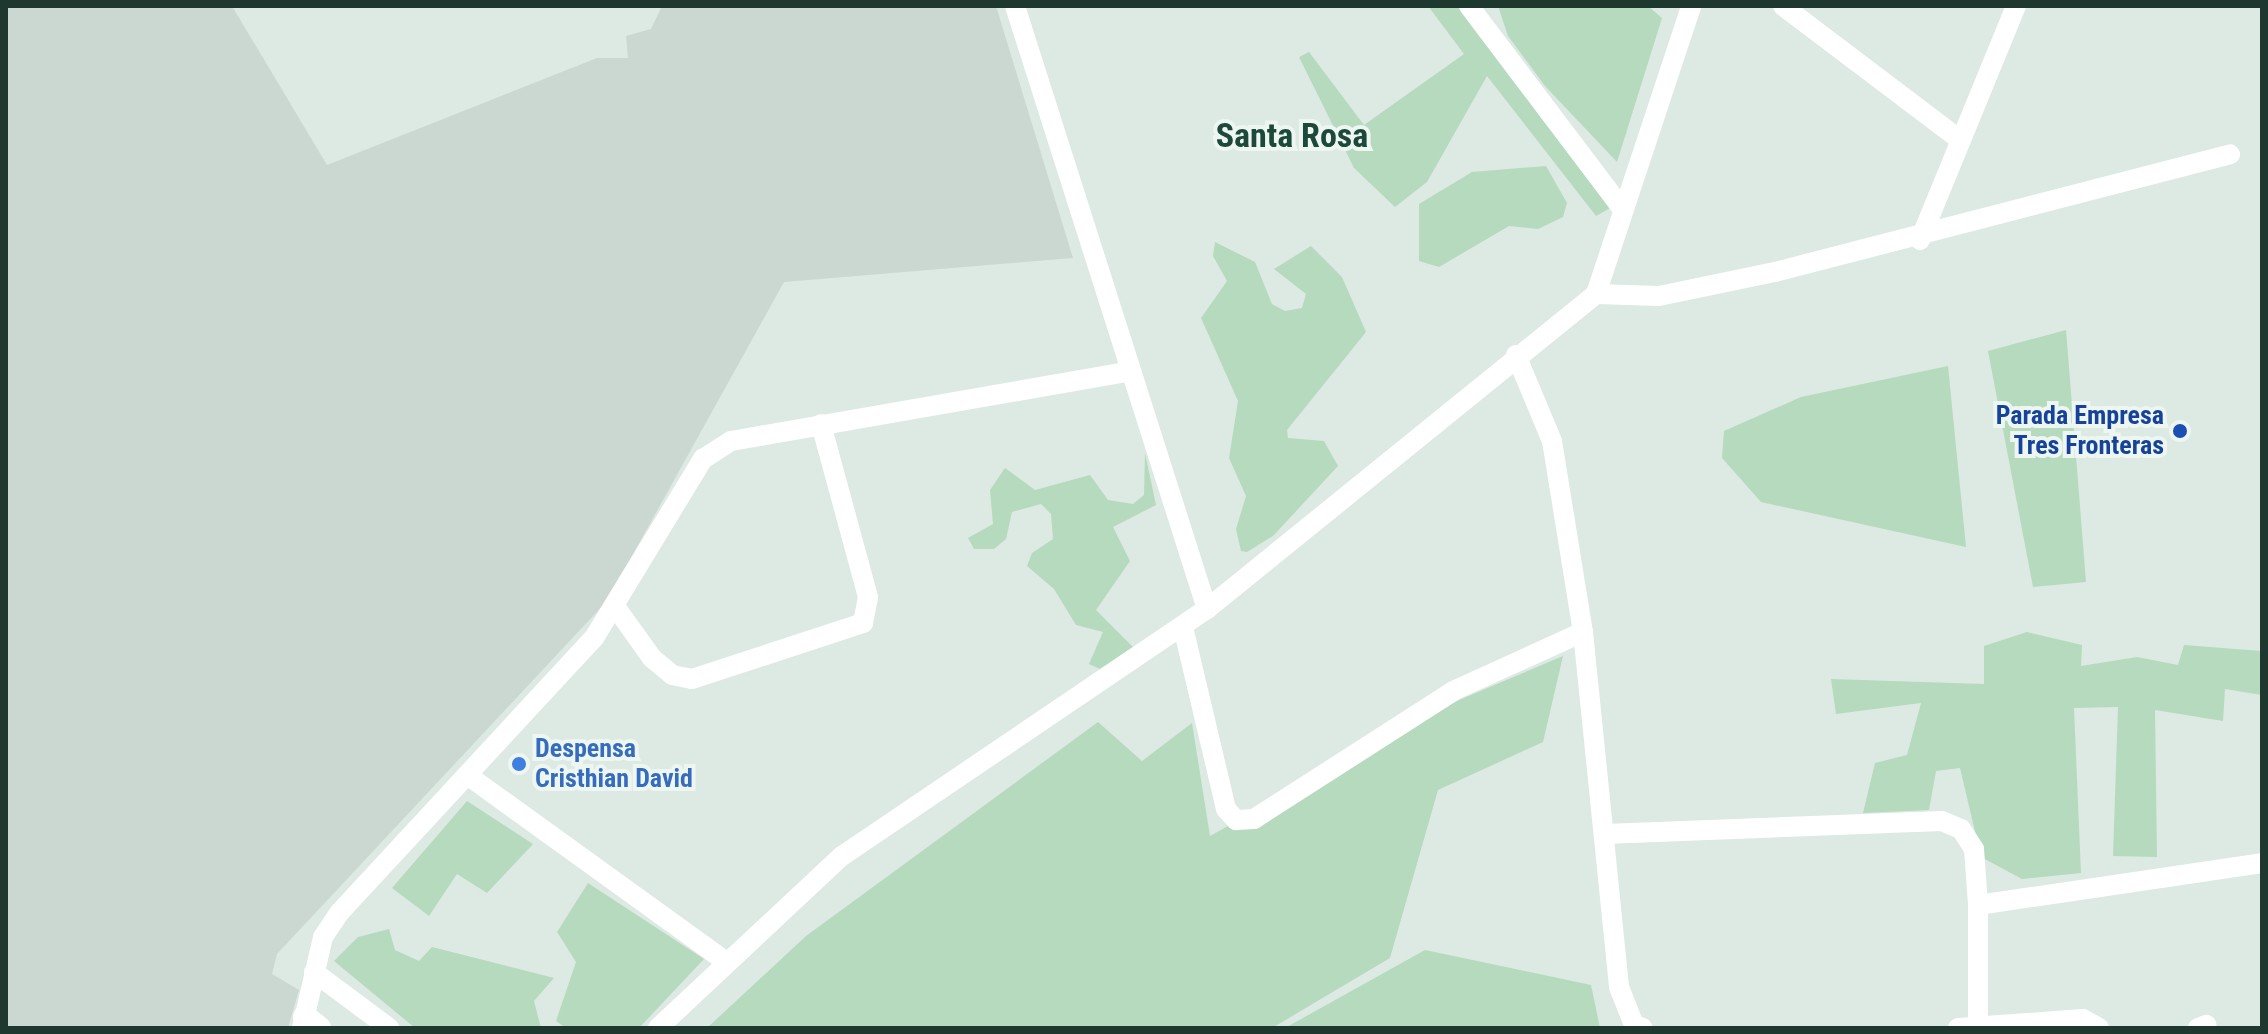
<!DOCTYPE html>
<style>
body{margin:0}
#map{position:relative;width:2268px;height:1034px;overflow:hidden;background:#dde9e3;font-family:"Roboto Condensed",sans-serif}
div>[style]{position:absolute}
.built>*{inset:0;background:#cbd8d1}
.green>*{inset:0;background:#b6dabd}
.minor>*{height:20px;margin:-10px;padding:0 10px;transform-origin:10px;border-radius:10px;background:#fff}
.secondary>*{height:24px;margin:-12px;padding:0 12px;transform-origin:12px;border-radius:12px;background:#fff}
.dots>*{width:22px;height:22px;translate:-50% -50%;box-sizing:border-box;border:4px solid #edf6f1;border-radius:50%}
span{translate:-50% -50%;white-space:nowrap;text-align:center;line-height:1.15;-webkit-text-stroke:8px #edf6f1;paint-order:stroke}
.transit-label{font-size:26px;color:#164399;font-weight:700}
.right{translate:-100% -50%;text-align:right}
.shop-label{font-size:26px;color:#366cbe;font-weight:700}
.left{translate:0 -50%;text-align:left}
.district-label{font-size:34px;color:#1c493a;font-weight:700}
.frame{position:absolute;inset:0;border:8px solid #1f382f;pointer-events:none}
</style>
<div id="map">
<div class="built">
<div style="clip-path:polygon(6px 6px,232px 6px,327px 165px,597px 58px,628px 58px,626px 36px,651px 29px,661px 8px,996px 6px,1073px 258px,784px 282px,607px 601px,277px 954px,272px 974px,299px 990px,288px 1028px,6px 1028px)"></div>
</div>
<div class="green">
<div style="clip-path:polygon(1428px 6px,1463px 6px,1612px 207px,1596px 216px,1487px 76px,1427px 182px,1395px 207px,1354px 168px,1299px 57px,1309px 52px,1364px 125px,1464px 54px)"></div>
<div style="clip-path:polygon(1498px 6px,1648px 6px,1662px 18px,1617px 162px,1545px 86px,1508px 36px)"></div>
<div style="clip-path:polygon(1546px 166px,1567px 203px,1563px 217px,1538px 229px,1509px 226px,1439px 267px,1419px 261px,1419px 204px,1472px 172px)"></div>
<div style="clip-path:polygon(1215px 242px,1255px 262px,1272px 304px,1285px 311px,1302px 308px,1306px 294px,1274px 269px,1311px 246px,1342px 277px,1366px 332px,1287px 430px,1288px 438px,1324px 441px,1338px 466px,1273px 536px,1247px 552px,1241px 551px,1236px 529px,1246px 496px,1229px 458px,1238px 401px,1201px 318px,1227px 281px,1213px 256px)"></div>
<div style="clip-path:polygon(2066px 330px,2086px 582px,2033px 587px,1988px 351px)"></div>
<div style="clip-path:polygon(1948px 366px,1966px 547px,1761px 502px,1722px 458px,1724px 431px,1801px 397px)"></div>
<div style="clip-path:polygon(1145px 453px,1156px 505px,1113px 527px,1130px 561px,1096px 610px,1133px 647px,1100px 669px,1089px 664px,1103px 632px,1076px 625px,1054px 589px,1027px 566px,1032px 553px,1053px 539px,1051px 514px,1041px 504px,1012px 512px,1006px 539px,994px 549px,974px 549px,968px 538px,993px 524px,990px 490px,1005px 468px,1035px 490px,1090px 475px,1108px 500px,1133px 504px,1144px 495px)"></div>
<div style="clip-path:polygon(2027px 632px,2082px 645px,2081px 666px,2137px 657px,2178px 665px,2184px 645px,2262px 651px,2262px 695px,2225px 689px,2223px 721px,2155px 710px,2157px 857px,2113px 856px,2118px 707px,2074px 708px,2081px 873px,2022px 879px,1981px 857px,1960px 768px,1936px 771px,1929px 810px,1863px 813px,1875px 763px,1907px 755px,1921px 703px,1836px 714px,1831px 679px,1984px 684px,1984px 646px)"></div>
<div style="clip-path:polygon(1563px 656px,1543px 742px,1438px 790px,1390px 958px,1272px 1028px,707px 1028px,806px 936px,1098px 722px,1142px 761px,1192px 723px,1210px 836px,1445px 706px)"></div>
<div style="clip-path:polygon(467px 801px,533px 844px,487px 893px,457px 874px,429px 916px,392px 888px)"></div>
<div style="clip-path:polygon(588px 883px,704px 959px,639px 1028px,566px 1028px,556px 1021px,576px 962px,557px 932px)"></div>
<div style="clip-path:polygon(389px 929px,395px 950px,419px 961px,432px 947px,554px 978px,534px 1001px,541px 1028px,415px 1028px,334px 961px,358px 937px)"></div>
<div style="clip-path:polygon(1425px 950px,1591px 985px,1600px 1028px,1285px 1028px)"></div>
</div>
<div class="minor">
<div style="left:1015px;top:6px;width:633px;rotate:72.34deg"></div>
<div style="left:1469px;top:6px;width:251px;rotate:52.9deg"></div>
<div style="left:1783px;top:6px;width:217px;rotate:37.1deg"></div>
<div style="left:1920px;top:240px;width:253px;rotate:-67.7deg"></div>
<div style="left:1596px;top:294px;width:303px;rotate:-71.7deg"></div>
<div style="left:1516px;top:355px;width:93px;rotate:67.3deg"></div>
<div style="left:1552px;top:441px;width:193px;rotate:80.8deg"></div>
<div style="left:1583px;top:632px;width:357px;rotate:84.2deg"></div>
<div style="left:1619px;top:987px;width:41px;rotate:68.5deg"></div>
<div style="left:1634px;top:1025px;width:9px;rotate:18deg"></div>
<div style="left:617px;top:609px;width:60px;rotate:54.5deg"></div>
<div style="left:652px;top:658px;width:26px;rotate:40deg"></div>
<div style="left:672px;top:675px;width:20px;rotate:11deg"></div>
<div style="left:692px;top:679px;width:180px;rotate:-18.1deg"></div>
<div style="left:863px;top:623px;width:26px;rotate:-79deg"></div>
<div style="left:868px;top:597px;width:179px;rotate:-105.2deg"></div>
<div style="left:1183px;top:627px;width:187px;rotate:76.7deg"></div>
<div style="left:1226px;top:809px;width:15px;rotate:48deg"></div>
<div style="left:1236px;top:820px;width:18px;rotate:-3deg"></div>
<div style="left:1254px;top:819px;width:237px;rotate:-32.7deg"></div>
<div style="left:1453px;top:691px;width:143px;rotate:-24.4deg"></div>
<div style="left:470px;top:777px;width:313px;rotate:35.8deg"></div>
<div style="left:1605px;top:834px;width:337px;rotate:-2.2deg"></div>
<div style="left:1942px;top:821px;width:21px;rotate:23deg"></div>
<div style="left:1961px;top:829px;width:24px;rotate:57deg"></div>
<div style="left:1974px;top:849px;width:56px;rotate:85.9deg"></div>
<div style="left:314px;top:972px;width:94px;rotate:36.7deg"></div>
<div style="left:1978px;top:1021px;width:116px;rotate:-90deg"></div>
<div style="left:1978px;top:905px;width:287px;rotate:-8.4deg"></div>
<div style="left:302px;top:1028px;width:93px;rotate:-77deg"></div>
<div style="left:323px;top:937px;width:30px;rotate:-56deg"></div>
<div style="left:340px;top:912px;width:374px;rotate:-47.2deg"></div>
<div style="left:594px;top:638px;width:210px;rotate:-58.7deg"></div>
<div style="left:703px;top:459px;width:33px;rotate:-33deg"></div>
<div style="left:731px;top:441px;width:402px;rotate:-9.9deg"></div>
<div style="left:658px;top:1028px;width:252px;rotate:-43.1deg"></div>
<div style="left:842px;top:856px;width:441px;rotate:-34.1deg"></div>
<div style="left:1207px;top:609px;width:501px;rotate:-39deg"></div>
<div style="left:1596px;top:294px;width:63px;rotate:1.8deg"></div>
<div style="left:1659px;top:296px;width:118px;rotate:-11.7deg"></div>
<div style="left:1775px;top:272px;width:470px;rotate:-14.5deg"></div>
<div style="left:1958px;top:1028px;width:125px;rotate:-4.1deg"></div>
<div style="left:2083px;top:1019px;width:18px;rotate:29deg"></div>
<div style="left:2198px;top:1028px;width:9px;rotate:-21deg"></div>
</div>
<div class="secondary">
<div style="left:305px;top:1017px;width:18px;rotate:38deg"></div>
</div>
<div class="dots">
<div style="left:2180px;top:431px;background:#1a4fb4"></div>
<div style="left:519px;top:764px;background:#3f7fe0"></div>
</div>
<div class="transit-label">
<span class="right" style="left:2164px;top:431px">Parada Empresa<br>Tres Fronteras</span>
</div>
<div class="shop-label">
<span class="left" style="left:535px;top:764px">Despensa<br>Cristhian David</span>
</div>
<div class="district-label">
<span style="left:1292px;top:136px">Santa Rosa</span>
</div>
<div class="frame"></div>
</div>
